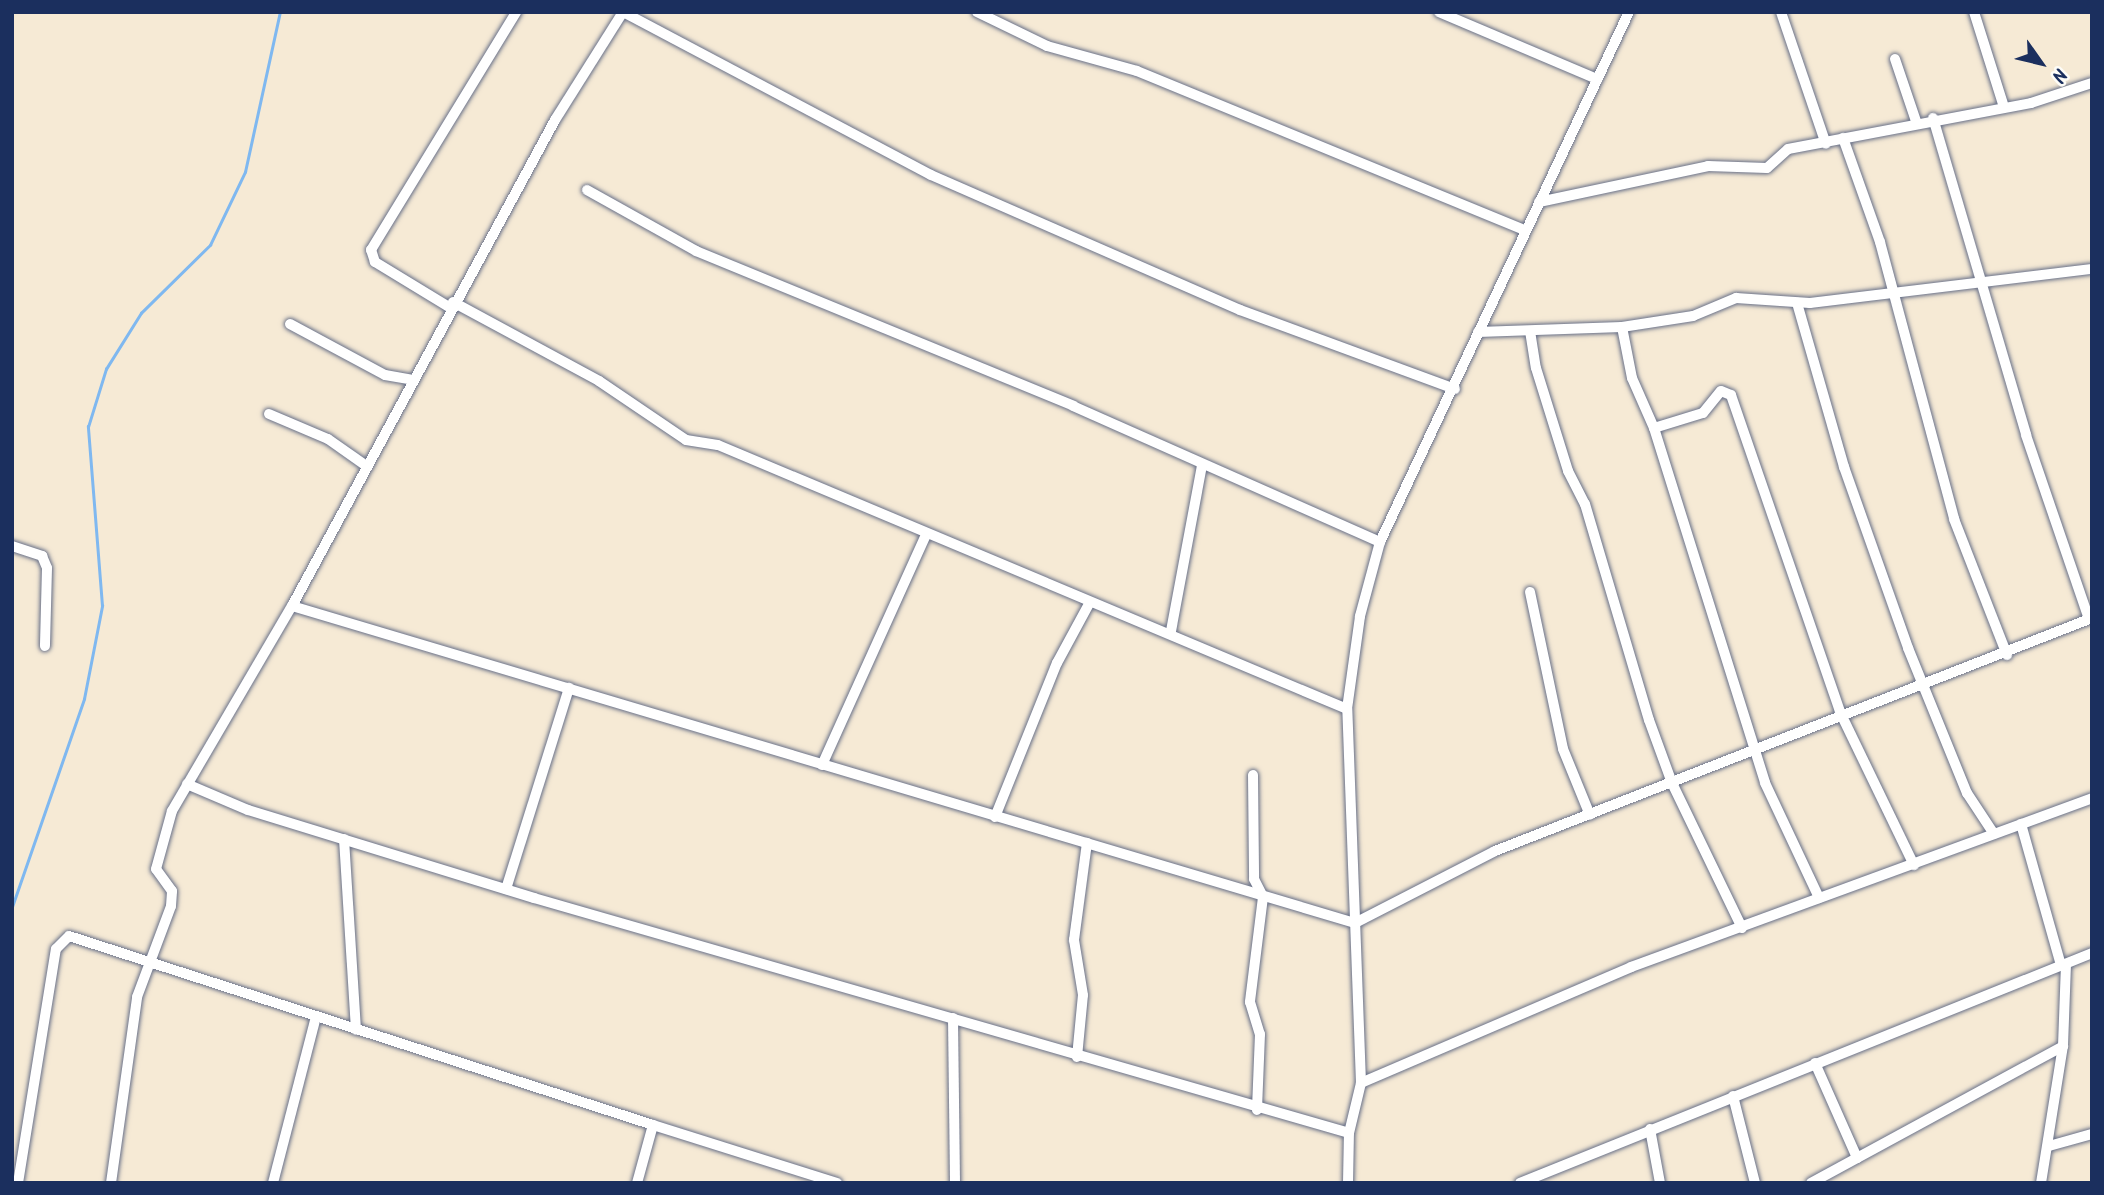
<!DOCTYPE html>
<style>
body{margin:0}
#map{position:relative;width:2104px;height:1195px;overflow:hidden;background:#f6ead5;font-family:Kalam,sans-serif}
div>[style]{position:absolute}
.stream>*{height:2.5px;margin:-1.25px;padding:0 1.25px;transform-origin:1.25px;border-radius:1.25px;background:#7fb8f0}
.roads{filter:drop-shadow(0 0 2px #687088) drop-shadow(0 0 2px #687088)}
.street>*{height:10px;margin:-5px;padding:0 5px;transform-origin:5px;border-radius:5px;background:#fff}
span{translate:-50% -50%;white-space:nowrap;text-align:center;line-height:1.15;-webkit-text-stroke:5px #fdfcf7;paint-order:stroke}
.frame{position:absolute;inset:0;border:14px solid #1b2f5e;pointer-events:none}
.north{position:absolute;left:2006px;top:28px;width:70px;height:70px;-webkit-text-stroke:5px #fdfcf7;paint-order:stroke;rotate:124deg;font-size:19px;font-weight:700;line-height:28px;text-align:center;color:#1b2f5e}
.north::after{content:'';display:block;margin:auto;width:24px;height:32px;background:#1b2f5e;clip-path:polygon(50% 0,100% 100%,50% 72%,0 100%)}
</style>
<div id="map">
<div class="stream">
<div style="left:12px;top:907px;width:220px;rotate:-70.9deg"></div>
<div style="left:84px;top:699px;width:95px;rotate:-79deg"></div>
<div style="left:102px;top:606px;width:180px;rotate:-94.5deg"></div>
<div style="left:88px;top:427px;width:61px;rotate:-72.8deg"></div>
<div style="left:106px;top:369px;width:66px;rotate:-58deg"></div>
<div style="left:141px;top:313px;width:97px;rotate:-44.6deg"></div>
<div style="left:210px;top:245px;width:81px;rotate:-64.4deg"></div>
<div style="left:245px;top:172px;width:164px;rotate:-77.7deg"></div>
</div>
<div class="roads">
<div class="street">
<div style="left:623px;top:12px;width:348px;rotate:27.9deg"></div>
<div style="left:931px;top:175px;width:337px;rotate:23.6deg"></div>
<div style="left:1240px;top:310px;width:229px;rotate:20.2deg"></div>
<div style="left:977px;top:12px;width:78px;rotate:25.9deg"></div>
<div style="left:1047px;top:46px;width:93px;rotate:15.5deg"></div>
<div style="left:1137px;top:71px;width:416px;rotate:22.3deg"></div>
<div style="left:1439px;top:12px;width:172px;rotate:23deg"></div>
<div style="left:1781px;top:12px;width:139px;rotate:71.2deg"></div>
<div style="left:1974px;top:12px;width:100px;rotate:72.5deg"></div>
<div style="left:1895px;top:59px;width:65px;rotate:71.3deg"></div>
<div style="left:1933px;top:118px;width:330px;rotate:73.6deg"></div>
<div style="left:2026px;top:435px;width:194px;rotate:71.1deg"></div>
<div style="left:1843px;top:138px;width:110px;rotate:70.4deg"></div>
<div style="left:1880px;top:242px;width:287px;rotate:75deg"></div>
<div style="left:1954px;top:519px;width:146px;rotate:68.7deg"></div>
<div style="left:587px;top:190px;width:125px;rotate:29.2deg"></div>
<div style="left:696px;top:251px;width:408px;rotate:22.3deg"></div>
<div style="left:1073px;top:406px;width:336px;rotate:23.9deg"></div>
<div style="left:1539px;top:202px;width:173px;rotate:-12deg"></div>
<div style="left:1708px;top:166px;width:59px;rotate:1.9deg"></div>
<div style="left:1767px;top:168px;width:28px;rotate:-42deg"></div>
<div style="left:1788px;top:149px;width:247px;rotate:-10.7deg"></div>
<div style="left:2031px;top:103px;width:64px;rotate:-18.2deg"></div>
<div style="left:453px;top:302px;width:166px;rotate:28.4deg"></div>
<div style="left:599px;top:381px;width:105px;rotate:34.1deg"></div>
<div style="left:686px;top:440px;width:32px;rotate:9deg"></div>
<div style="left:718px;top:445px;width:682px;rotate:22.77deg"></div>
<div style="left:1797px;top:303px;width:171px;rotate:74deg"></div>
<div style="left:1844px;top:467px;width:192px;rotate:70.5deg"></div>
<div style="left:1908px;top:648px;width:157px;rotate:67.9deg"></div>
<div style="left:1967px;top:793px;width:49px;rotate:56.6deg"></div>
<div style="left:449px;top:307px;width:87px;rotate:-148.7deg"></div>
<div style="left:375px;top:262px;width:13px;rotate:-108deg"></div>
<div style="left:371px;top:250px;width:279px;rotate:-58.6deg"></div>
<div style="left:290px;top:324px;width:108px;rotate:28.2deg"></div>
<div style="left:385px;top:375px;width:27px;rotate:10deg"></div>
<div style="left:1622px;top:327px;width:52px;rotate:78.9deg"></div>
<div style="left:1632px;top:378px;width:55px;rotate:66.3deg"></div>
<div style="left:1654px;top:428px;width:51px;rotate:-17deg"></div>
<div style="left:1703px;top:413px;width:28px;rotate:-51deg"></div>
<div style="left:1721px;top:391px;width:11px;rotate:22deg"></div>
<div style="left:1731px;top:395px;width:335px;rotate:71deg"></div>
<div style="left:1840px;top:712px;width:170px;rotate:64.2deg"></div>
<div style="left:1530px;top:331px;width:37px;rotate:81deg"></div>
<div style="left:1536px;top:368px;width:108px;rotate:72.7deg"></div>
<div style="left:1568px;top:471px;width:37px;rotate:63deg"></div>
<div style="left:1585px;top:504px;width:225px;rotate:73.5deg"></div>
<div style="left:1649px;top:720px;width:67px;rotate:69.9deg"></div>
<div style="left:1672px;top:783px;width:161px;rotate:64.2deg"></div>
<div style="left:1478px;top:332px;width:144px;rotate:-2deg"></div>
<div style="left:1622px;top:327px;width:72px;rotate:-8.8deg"></div>
<div style="left:1693px;top:316px;width:47px;rotate:-22.7deg"></div>
<div style="left:1736px;top:298px;width:74px;rotate:3.9deg"></div>
<div style="left:1810px;top:303px;width:284px;rotate:-6.9deg"></div>
<div style="left:269px;top:414px;width:64px;rotate:23deg"></div>
<div style="left:328px;top:439px;width:45px;rotate:35.1deg"></div>
<div style="left:1654px;top:428px;width:372px;rotate:72.6deg"></div>
<div style="left:1765px;top:783px;width:127px;rotate:64.8deg"></div>
<div style="left:12px;top:546px;width:32px;rotate:18deg"></div>
<div style="left:42px;top:556px;width:13px;rotate:67deg"></div>
<div style="left:47px;top:568px;width:78px;rotate:91.5deg"></div>
<div style="left:1530px;top:592px;width:160px;rotate:78.1deg"></div>
<div style="left:1563px;top:749px;width:71px;rotate:67.8deg"></div>
<div style="left:292px;top:606px;width:1109px;rotate:16.61deg"></div>
<div style="left:1355px;top:923px;width:157px;rotate:-27.2deg"></div>
<div style="left:1495px;top:851px;width:641px;rotate:-21.32deg"></div>
<div style="left:1171px;top:631px;width:168px;rotate:-79.4deg"></div>
<div style="left:822px;top:765px;width:252px;rotate:-65.7deg"></div>
<div style="left:1253px;top:775px;width:104px;rotate:89.4deg"></div>
<div style="left:1254px;top:879px;width:20px;rotate:63deg"></div>
<div style="left:1263px;top:897px;width:106px;rotate:97.1deg"></div>
<div style="left:1250px;top:1002px;width:34px;rotate:73deg"></div>
<div style="left:1260px;top:1034px;width:76px;rotate:92.3deg"></div>
<div style="left:187px;top:784px;width:66px;rotate:23.1deg"></div>
<div style="left:248px;top:810px;width:299px;rotate:17.1deg"></div>
<div style="left:534px;top:898px;width:848px;rotate:16.08deg"></div>
<div style="left:995px;top:817px;width:166px;rotate:-68.1deg"></div>
<div style="left:1057px;top:663px;width:69px;rotate:-61.6deg"></div>
<div style="left:2021px;top:824px;width:147px;rotate:74.2deg"></div>
<div style="left:344px;top:839px;width:191px;rotate:86.4deg"></div>
<div style="left:506px;top:889px;width:211px;rotate:-72.6deg"></div>
<div style="left:953px;top:1018px;width:165px;rotate:89.3deg"></div>
<div style="left:1077px;top:1057px;width:62px;rotate:-84.5deg"></div>
<div style="left:1083px;top:995px;width:56px;rotate:-99.3deg"></div>
<div style="left:1074px;top:940px;width:98px;rotate:-82.4deg"></div>
<div style="left:1815px;top:1063px;width:104px;rotate:66.1deg"></div>
<div style="left:1361px;top:1083px;width:294px;rotate:-23.2deg"></div>
<div style="left:1631px;top:967px;width:491px;rotate:-20.1deg"></div>
<div style="left:1733px;top:1096px;width:90px;rotate:75.8deg"></div>
<div style="left:653px;top:1125px;width:193px;rotate:17.5deg"></div>
<div style="left:1650px;top:1129px;width:55px;rotate:79.5deg"></div>
<div style="left:2049px;top:1146px;width:45px;rotate:-15.6deg"></div>
<div style="left:18px;top:1183px;width:237px;rotate:-80.8deg"></div>
<div style="left:56px;top:949px;width:18px;rotate:-45deg"></div>
<div style="left:69px;top:936px;width:614px;rotate:17.93deg"></div>
<div style="left:653px;top:1125px;width:60px;rotate:105.4deg"></div>
<div style="left:111px;top:1183px;width:188px;rotate:-82deg"></div>
<div style="left:137px;top:997px;width:97px;rotate:-69.5deg"></div>
<div style="left:171px;top:906px;width:15px;rotate:-86deg"></div>
<div style="left:172px;top:891px;width:27px;rotate:-126deg"></div>
<div style="left:156px;top:869px;width:60px;rotate:-74.6deg"></div>
<div style="left:172px;top:811px;width:238px;rotate:-59.7deg"></div>
<div style="left:292px;top:606px;width:553px;rotate:-61.58deg"></div>
<div style="left:555px;top:120px;width:128px;rotate:-57.8deg"></div>
<div style="left:273px;top:1183px;width:171px;rotate:-75.5deg"></div>
<div style="left:1348px;top:1183px;width:50px;rotate:-88.9deg"></div>
<div style="left:1349px;top:1133px;width:51px;rotate:-76.5deg"></div>
<div style="left:1361px;top:1083px;width:374px;rotate:-92.1deg"></div>
<div style="left:1347px;top:709px;width:94px;rotate:-82deg"></div>
<div style="left:1360px;top:616px;width:77px;rotate:-74.9deg"></div>
<div style="left:1380px;top:542px;width:586px;rotate:-64.84deg"></div>
<div style="left:1520px;top:1183px;width:617px;rotate:-21.9deg"></div>
<div style="left:1811px;top:1183px;width:287px;rotate:-28.5deg"></div>
<div style="left:2041px;top:1183px;width:139px;rotate:-80.9deg"></div>
<div style="left:2063px;top:1046px;width:82px;rotate:-87.9deg"></div>
</div>
</div>
<div class="frame"></div>
<div class="north">N</div>
</div>
